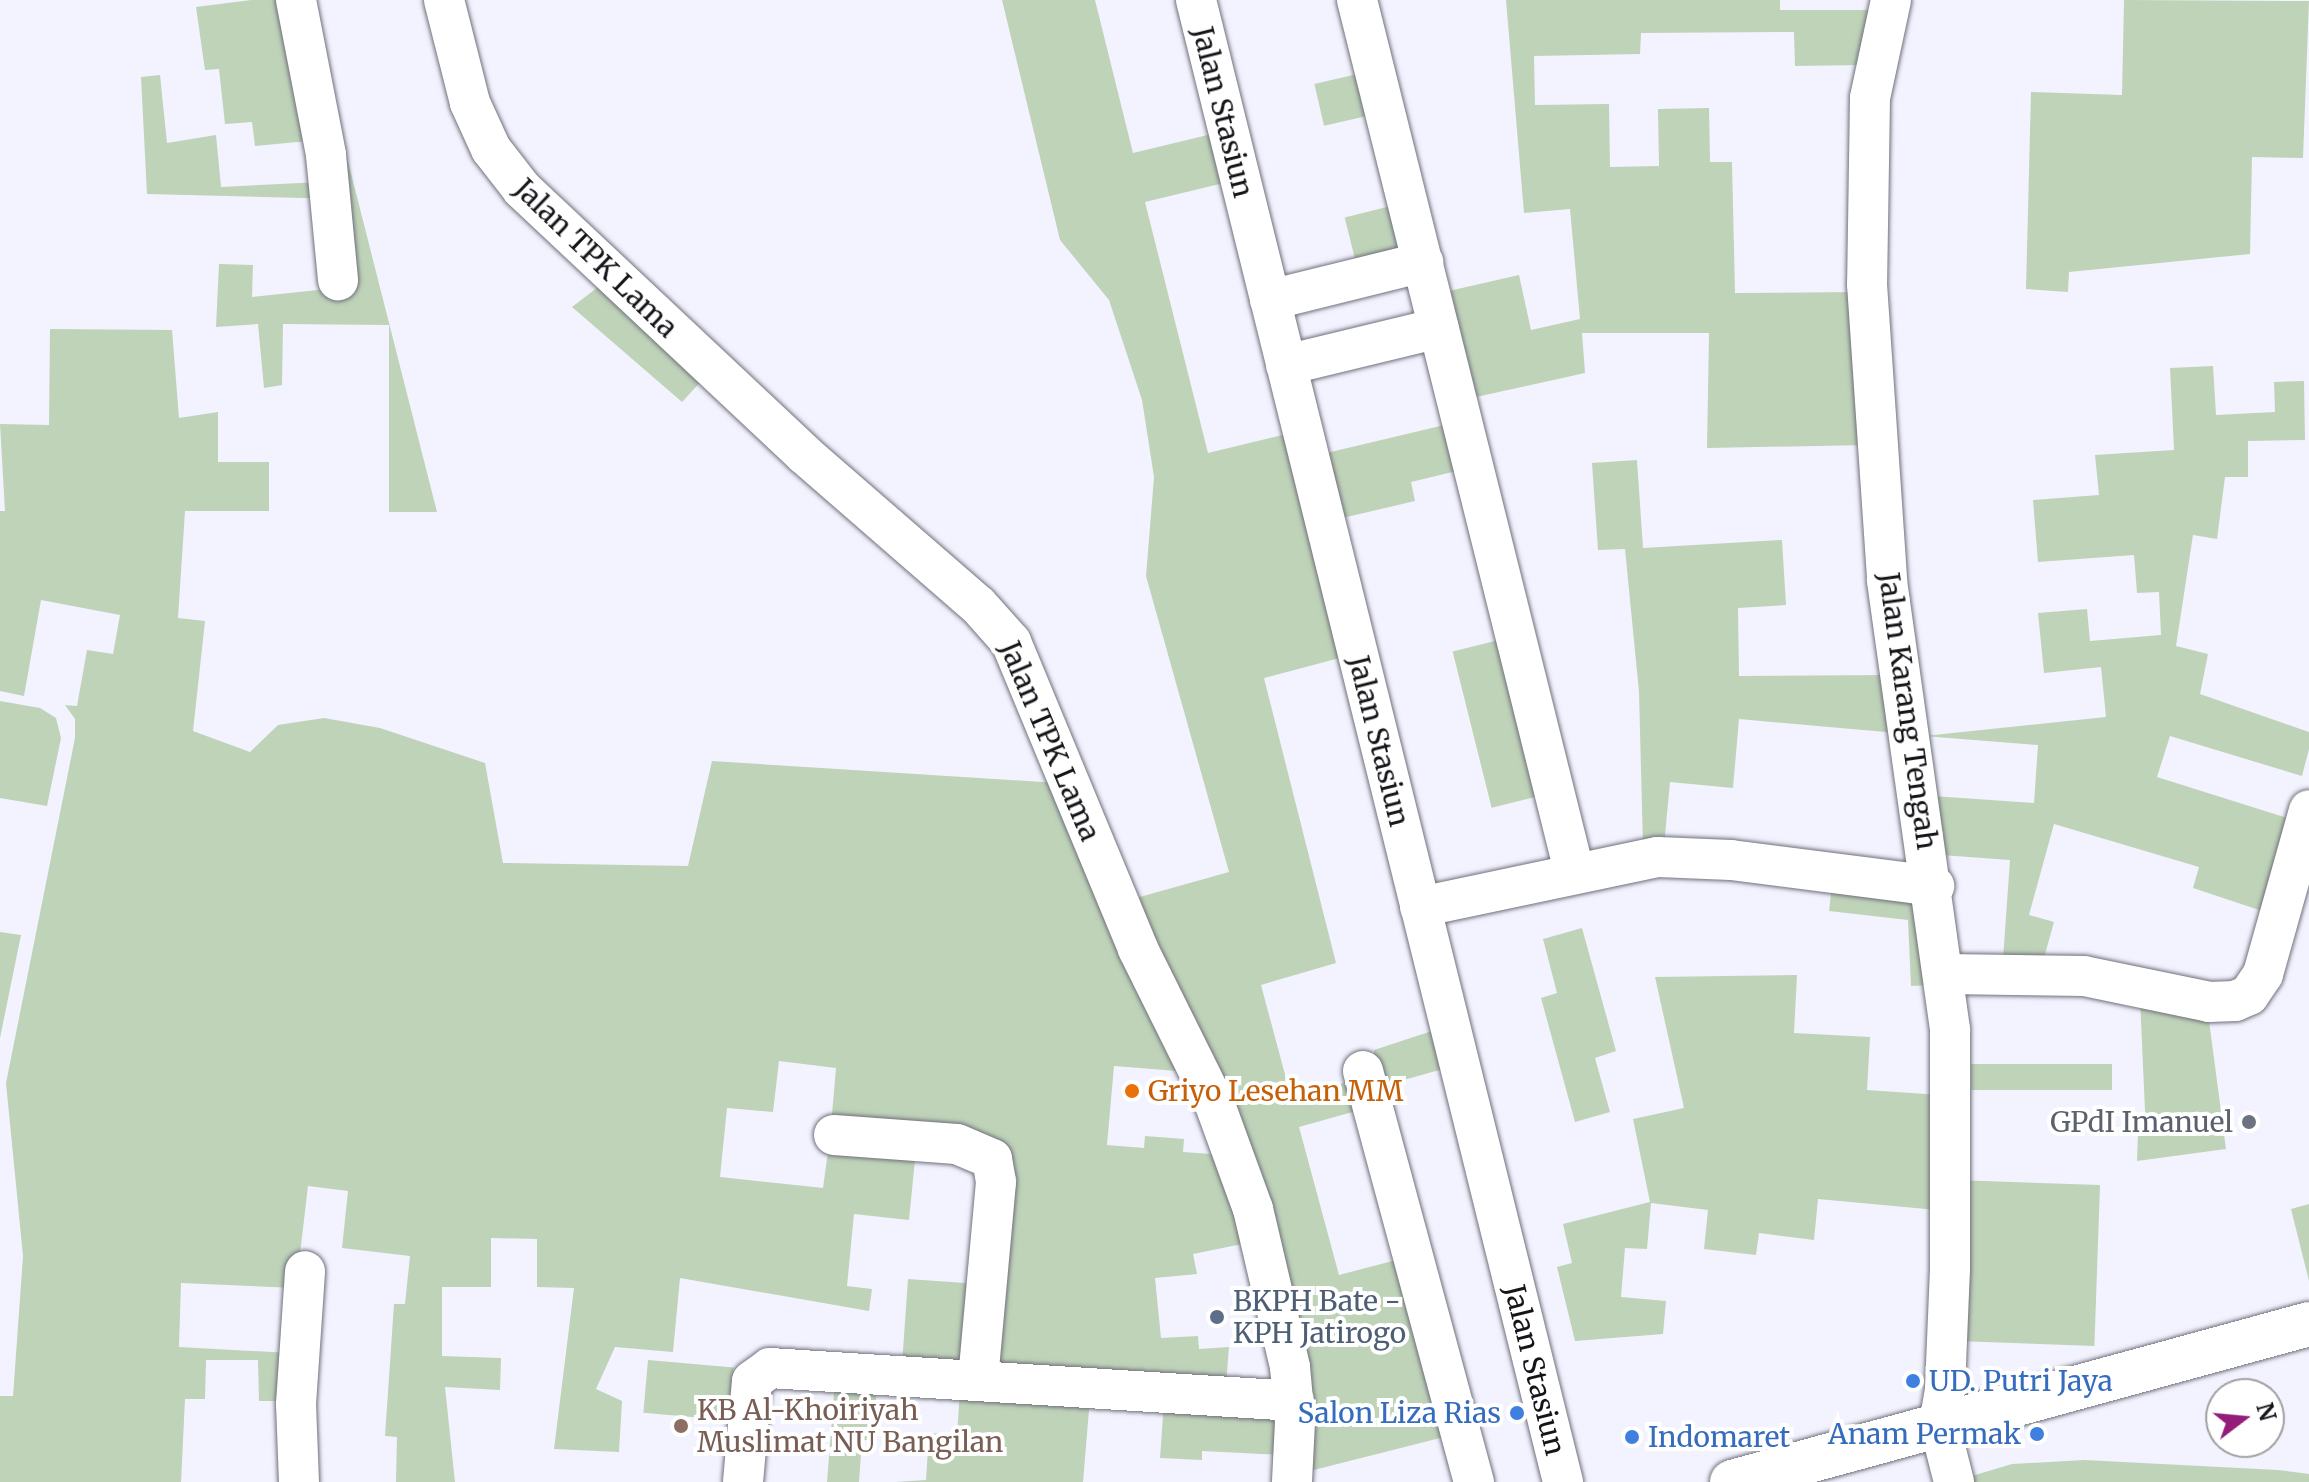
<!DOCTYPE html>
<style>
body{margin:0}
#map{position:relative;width:2309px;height:1482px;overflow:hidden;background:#f2f3ff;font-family:Merriweather,serif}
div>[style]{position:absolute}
.green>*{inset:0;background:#bfd3b9;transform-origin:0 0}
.roads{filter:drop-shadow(0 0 2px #70717b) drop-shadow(0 0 2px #70717b)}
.minor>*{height:40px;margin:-20px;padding:0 20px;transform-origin:20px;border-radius:20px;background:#fff}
.major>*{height:44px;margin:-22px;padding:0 22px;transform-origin:22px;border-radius:22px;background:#fff}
.dots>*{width:22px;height:22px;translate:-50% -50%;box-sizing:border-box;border:4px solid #fff;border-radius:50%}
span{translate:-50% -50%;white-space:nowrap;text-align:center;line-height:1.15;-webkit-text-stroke:8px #fff;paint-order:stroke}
.street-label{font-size:28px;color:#151519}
.food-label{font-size:28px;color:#c56008}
.left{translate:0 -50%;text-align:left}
.worship-label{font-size:28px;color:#5b616d}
.right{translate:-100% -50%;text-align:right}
.service-label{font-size:28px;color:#4e5e75}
.shop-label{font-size:28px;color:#366cbe}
.education-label{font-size:28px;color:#785e54}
.north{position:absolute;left:2205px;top:1378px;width:80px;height:80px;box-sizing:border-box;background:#fff;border:2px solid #a1a1a3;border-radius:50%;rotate:74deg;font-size:22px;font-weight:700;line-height:32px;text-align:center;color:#151519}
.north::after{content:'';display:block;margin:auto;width:28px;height:36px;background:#941d7a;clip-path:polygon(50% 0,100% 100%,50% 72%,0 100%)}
</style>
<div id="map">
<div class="green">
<div style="clip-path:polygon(251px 0,307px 0,437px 512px,389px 512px,389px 325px,283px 324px,282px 385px,264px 388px,258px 324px,216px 327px,219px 264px,253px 265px,252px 297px,346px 287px,343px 199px,147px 194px,141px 77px,160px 75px,167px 143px,216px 135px,221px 187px,342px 181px,340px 138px,255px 146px,252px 122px,225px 124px,219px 69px,205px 70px,196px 7px)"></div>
<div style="clip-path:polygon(1002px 0,1095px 0,1133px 153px,1216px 133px,1228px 182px,1145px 202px,1208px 453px,1291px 433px,1347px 656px,1264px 678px,1336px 963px,1261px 985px,1291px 1097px,1355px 1080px,1363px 1109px,1299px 1127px,1339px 1275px,1404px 1258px,1452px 1435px,1302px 1473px,1304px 1421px,1129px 900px,1229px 872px,1146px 576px,1154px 477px,1142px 400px,1109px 300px,1060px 240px)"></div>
<div style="clip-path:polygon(1506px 0,1780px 0,1780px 10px,1876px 10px,1863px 65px,1795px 66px,1794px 32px,1641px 33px,1640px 54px,1534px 56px,1535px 105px,1609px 104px,1610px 167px,1659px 166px,1658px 109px,1709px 108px,1710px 162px,1732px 162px,1735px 293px,1856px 292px,1866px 445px,1707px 448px,1709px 333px,1582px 333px,1585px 373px,1467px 399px,1440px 293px,1519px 275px,1531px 330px,1580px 319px,1570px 209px,1524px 213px)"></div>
<div style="clip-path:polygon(2124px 0,2309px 1px,2303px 158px,2252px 157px,2250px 254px,2069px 272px,2068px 292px,2026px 289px,2031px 92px,2122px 95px)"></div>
<div style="left:1366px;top:72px;width:43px;height:53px;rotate:77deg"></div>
<div style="left:1399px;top:204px;width:53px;height:56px;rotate:76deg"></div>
<div style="clip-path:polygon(606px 281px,706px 376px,682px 402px,572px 307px)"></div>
<div style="clip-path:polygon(50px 329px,172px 330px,179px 418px,218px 412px,218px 462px,269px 462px,269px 511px,185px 511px,178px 618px,205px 621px,193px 731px,250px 752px,278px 725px,324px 718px,380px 728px,485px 763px,503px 863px,688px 866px,712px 761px,1058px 783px,1123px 942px,1190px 1072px,1114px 1066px,1107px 1145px,1144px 1148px,1145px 1136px,1184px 1139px,1183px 1152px,1225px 1155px,1252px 1242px,1193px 1254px,1197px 1274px,1155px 1278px,1161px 1338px,1198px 1336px,1199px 1349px,1229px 1347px,1226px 1385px,990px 1369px,1007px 1178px,1004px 1156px,980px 1140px,831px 1126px,836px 1068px,779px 1061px,773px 1112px,727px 1108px,720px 1177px,823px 1188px,829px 1144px,916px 1150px,909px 1220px,854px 1214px,847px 1286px,872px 1289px,869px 1311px,680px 1278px,673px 1352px,615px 1347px,596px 1389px,622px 1401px,619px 1452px,554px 1449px,574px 1288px,537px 1287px,537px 1239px,491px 1238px,491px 1287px,442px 1287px,442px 1356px,501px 1358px,500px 1390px,445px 1387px,455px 1482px,396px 1482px,397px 1437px,385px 1436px,394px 1304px,405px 1304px,410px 1256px,342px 1248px,348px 1191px,308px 1186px,296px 1288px,181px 1283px,179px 1347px,290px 1353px,286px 1401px,259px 1401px,258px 1360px,206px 1360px,205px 1399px,185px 1399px,181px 1482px,0 1482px,0 1396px,13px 1396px,23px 1256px,6px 1083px,75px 738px,75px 719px,65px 705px,77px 706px,87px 650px,113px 654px,120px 615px,41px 600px,24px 696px,0 691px,0 511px,5px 511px,0 424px,49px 425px)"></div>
<div style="clip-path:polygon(2213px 366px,2216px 415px,2275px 412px,2274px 382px,2304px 381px,2305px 440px,2248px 441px,2248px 477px,2225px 477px,2217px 539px,2193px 535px,2176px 646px,2208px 654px,2200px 694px,2309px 732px,2309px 749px,2302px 776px,2170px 736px,2157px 777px,2290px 819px,2265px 912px,2193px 888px,2199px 867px,2054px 824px,2029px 915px,2054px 922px,2044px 958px,2003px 959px,2010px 860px,1941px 855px,1933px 796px,2034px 803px,2038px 745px,1924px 736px,2106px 717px,2101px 667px,2044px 673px,2038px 613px,2087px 609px,2090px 641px,2161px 635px,2159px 592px,2137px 593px,2134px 555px,2038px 562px,2033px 500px,2099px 495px,2095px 455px,2174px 450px,2170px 368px)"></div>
<div style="clip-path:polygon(1453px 423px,1465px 469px,1411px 482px,1415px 501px,1334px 520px,1318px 455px)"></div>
<div style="clip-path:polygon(1637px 460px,1643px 548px,1782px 540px,1786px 605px,1738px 608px,1739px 676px,1888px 675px,1897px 733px,1739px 719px,1733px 788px,1670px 782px,1664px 846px,1643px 846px,1639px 692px,1625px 549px,1598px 550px,1592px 463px)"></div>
<div style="left:1507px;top:638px;width:161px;height:56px;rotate:76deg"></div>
<div style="clip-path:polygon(0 701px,40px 708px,56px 718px,61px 738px,47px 806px,0 798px)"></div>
<div style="clip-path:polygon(1832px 885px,1925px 896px,1934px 985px,1911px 986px,1908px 920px,1829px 911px)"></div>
<div style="clip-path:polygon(1582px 928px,1616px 1051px,1595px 1058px,1610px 1112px,1575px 1122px,1541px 998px,1557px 993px,1543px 939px)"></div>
<div style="clip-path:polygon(0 932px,21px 935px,0 1038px)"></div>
<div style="clip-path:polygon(1797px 975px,1794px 1033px,1870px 1037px,1867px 1090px,1940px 1095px,1937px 1210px,1818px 1199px,1814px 1240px,1759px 1233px,1756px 1255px,1704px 1249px,1708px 1210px,1651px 1203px,1647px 1249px,1625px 1248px,1621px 1297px,1666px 1301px,1663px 1334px,1575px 1341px,1557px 1267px,1572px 1263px,1563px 1224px,1650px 1202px,1633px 1119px,1684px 1108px,1655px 977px)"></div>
<div style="clip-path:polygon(2140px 999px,2208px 1013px,2226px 1149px,2137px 1161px,2138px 1134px,2146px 1133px)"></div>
<div style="clip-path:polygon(1441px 1028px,1450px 1067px,1375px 1088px,1374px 1050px)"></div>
<div style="left:2112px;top:1064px;width:26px;height:141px;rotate:90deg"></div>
<div style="left:2100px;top:1185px;width:161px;height:131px;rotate:92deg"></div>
<div style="clip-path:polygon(2309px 1204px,2309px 1281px,2291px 1209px)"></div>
<div style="left:908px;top:1279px;width:68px;height:87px;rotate:4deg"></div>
<div style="left:648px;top:1360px;width:86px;height:53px;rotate:5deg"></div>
<div style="clip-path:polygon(835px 1381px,877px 1384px,873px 1440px,862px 1440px,859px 1482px,827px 1482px)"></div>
<div style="clip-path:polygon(960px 1390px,1090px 1398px,1083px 1482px,895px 1482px,926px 1480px,929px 1433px,957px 1435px)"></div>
<div style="clip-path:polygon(1164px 1402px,1283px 1410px,1281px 1455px,1202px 1451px,1202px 1460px,1160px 1458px)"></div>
<div style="left:702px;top:1433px;width:35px;height:20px;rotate:3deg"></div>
<div style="clip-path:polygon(2084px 1460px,2278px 1470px,2309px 1474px,2309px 1482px,1952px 1482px,2012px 1464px)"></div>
</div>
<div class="roads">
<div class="minor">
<div style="left:296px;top:0;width:158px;rotate:79deg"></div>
<div style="left:326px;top:155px;width:126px;rotate:84.5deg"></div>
<div style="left:444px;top:0;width:106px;rotate:75.8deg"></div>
<div style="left:470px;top:103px;width:51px;rotate:65.5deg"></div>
<div style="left:491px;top:149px;width:51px;rotate:52.2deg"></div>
<div style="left:522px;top:189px;width:387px;rotate:43.2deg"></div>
<div style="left:804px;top:454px;width:230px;rotate:41deg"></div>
<div style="left:978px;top:605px;width:50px;rotate:48.3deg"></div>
<div style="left:1011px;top:642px;width:332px;rotate:67.5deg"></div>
<div style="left:1138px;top:949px;width:171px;rotate:63.6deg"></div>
<div style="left:1214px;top:1102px;width:114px;rotate:70deg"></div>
<div style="left:1253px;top:1209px;width:162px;rotate:76.8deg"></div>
<div style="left:1290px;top:1367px;width:55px;rotate:84.8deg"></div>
<div style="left:1295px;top:1422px;width:60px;rotate:92.9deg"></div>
<div style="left:1196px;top:0;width:1527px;rotate:76.09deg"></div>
<div style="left:1357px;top:0;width:898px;rotate:76.01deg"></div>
<div style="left:1891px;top:0;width:100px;rotate:102.1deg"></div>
<div style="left:1870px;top:98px;width:186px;rotate:90.9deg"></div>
<div style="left:1867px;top:284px;width:298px;rotate:86.1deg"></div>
<div style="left:1887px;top:581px;width:453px;rotate:82deg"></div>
<div style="left:1950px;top:1030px;width:239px;rotate:90deg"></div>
<div style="left:1950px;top:1269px;width:121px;rotate:92.4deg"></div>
<div style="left:1945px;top:1390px;width:34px;rotate:100deg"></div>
<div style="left:1939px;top:1423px;width:61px;rotate:75.7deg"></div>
<div style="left:1270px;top:300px;width:158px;rotate:-13.9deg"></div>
<div style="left:1286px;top:365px;width:157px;rotate:-13.6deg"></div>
<div style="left:1420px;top:907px;width:243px;rotate:-11.9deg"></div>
<div style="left:1658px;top:857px;width:73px;rotate:2.4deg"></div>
<div style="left:1731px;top:860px;width:205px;rotate:7.3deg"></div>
<div style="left:1946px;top:974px;width:138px;rotate:0.8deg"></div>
<div style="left:2084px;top:976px;width:128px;rotate:11.7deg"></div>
<div style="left:2209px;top:1002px;width:26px;rotate:-2deg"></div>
<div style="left:2235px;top:1001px;width:15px;rotate:-23deg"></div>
<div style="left:2249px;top:995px;width:25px;rotate:-56deg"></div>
<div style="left:2263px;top:974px;width:170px;rotate:-74.3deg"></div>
<div style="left:1363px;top:1071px;width:426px;rotate:74.9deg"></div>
<div style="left:834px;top:1135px;width:123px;rotate:4.2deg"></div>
<div style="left:957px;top:1144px;width:38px;rotate:23deg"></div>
<div style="left:992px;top:1159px;width:23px;rotate:80deg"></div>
<div style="left:996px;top:1182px;width:199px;rotate:95.2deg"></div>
<div style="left:299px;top:1482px;width:78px;rotate:-92.2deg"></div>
<div style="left:296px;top:1404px;width:133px;rotate:-86.1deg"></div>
<div style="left:743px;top:1482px;width:101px;rotate:-84.9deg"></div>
<div style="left:752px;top:1381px;width:22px;rotate:-36deg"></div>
<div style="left:770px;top:1368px;width:525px;rotate:3.6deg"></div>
</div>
<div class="major">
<div style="left:1732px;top:1482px;width:598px;rotate:-15.31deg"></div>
</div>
</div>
<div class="dots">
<div style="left:1132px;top:1091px;background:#e8710a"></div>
<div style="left:2249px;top:1122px;background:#6b7280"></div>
<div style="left:1217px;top:1317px;background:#5c6f8a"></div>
<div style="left:1913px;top:1381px;background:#3f7fe0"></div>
<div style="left:1517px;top:1413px;background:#3f7fe0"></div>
<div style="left:681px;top:1426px;background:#8d6e63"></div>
<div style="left:2037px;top:1434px;background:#3f7fe0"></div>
<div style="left:1632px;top:1437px;background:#3f7fe0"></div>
</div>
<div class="street-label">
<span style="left:1223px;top:112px;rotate:76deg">Jalan Stasiun</span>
<span style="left:596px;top:258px;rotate:44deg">Jalan TPK Lama</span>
<span style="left:1908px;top:711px;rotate:82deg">Jalan Karang Tengah</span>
<span style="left:1050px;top:741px;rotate:67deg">Jalan TPK Lama</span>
<span style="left:1379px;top:741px;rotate:76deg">Jalan Stasiun</span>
<span style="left:1535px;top:1370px;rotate:76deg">Jalan Stasiun</span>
</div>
<div class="food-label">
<span class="left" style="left:1148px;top:1091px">Griyo Lesehan MM</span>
</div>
<div class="worship-label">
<span class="right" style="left:2233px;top:1122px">GPdI Imanuel</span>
</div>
<div class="service-label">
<span class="left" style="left:1233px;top:1317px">BKPH Bate -<br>KPH Jatirogo</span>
</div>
<div class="shop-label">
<span class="left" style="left:1929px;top:1381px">UD. Putri Jaya</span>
<span class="right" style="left:1501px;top:1413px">Salon Liza Rias</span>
<span class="right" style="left:2021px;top:1434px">Anam Permak</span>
<span class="left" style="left:1648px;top:1437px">Indomaret</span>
</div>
<div class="education-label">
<span class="left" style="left:697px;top:1426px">KB Al-Khoiriyah<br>Muslimat NU Bangilan</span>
</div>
<div class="north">N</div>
</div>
